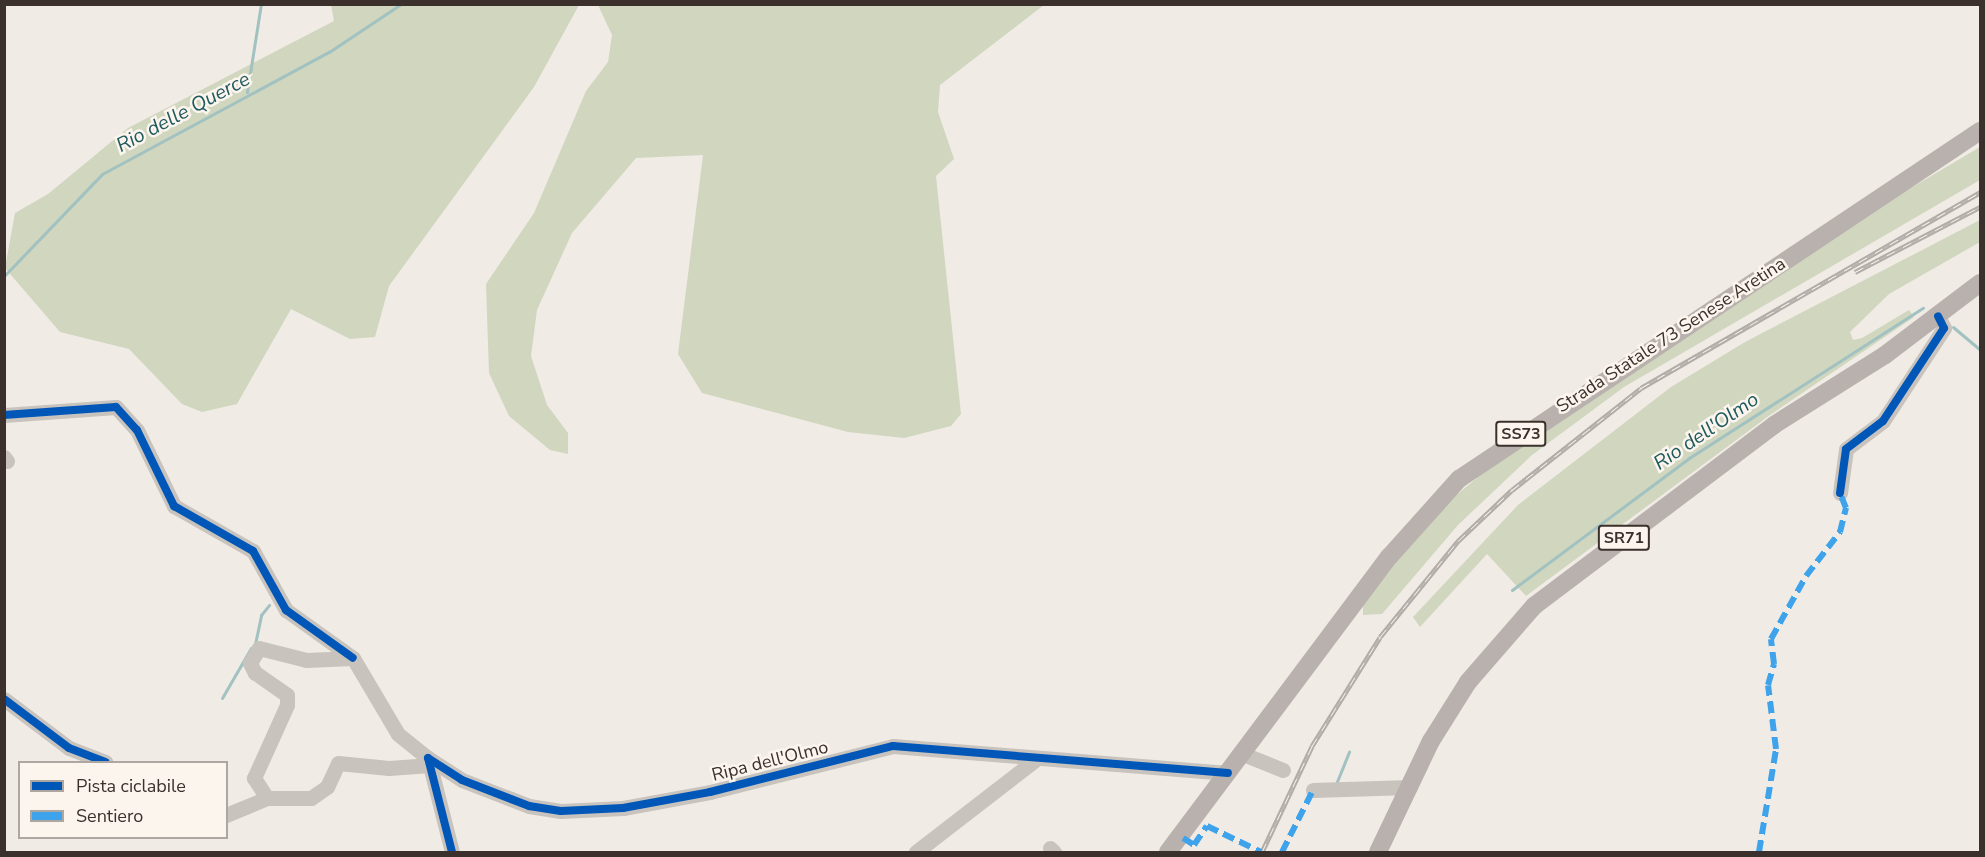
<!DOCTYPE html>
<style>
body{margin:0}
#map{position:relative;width:1985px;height:857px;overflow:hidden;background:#f0ebe5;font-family:"Nunito Sans",sans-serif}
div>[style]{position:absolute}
.green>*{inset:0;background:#d1d6bf}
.stream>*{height:3px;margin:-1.5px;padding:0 1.5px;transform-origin:1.5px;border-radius:1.5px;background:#a1c2c1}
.minor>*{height:15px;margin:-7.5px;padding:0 7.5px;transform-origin:7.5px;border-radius:7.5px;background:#c9c3be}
.major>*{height:18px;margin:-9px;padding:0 9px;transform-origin:9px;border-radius:9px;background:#b8b1ad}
.rail>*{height:5px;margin-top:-2.5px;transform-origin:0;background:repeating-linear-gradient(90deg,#fbf5ee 0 9px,#b1aca8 0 18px);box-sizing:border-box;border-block:2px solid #b1aca8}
.quiet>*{height:6px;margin-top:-3px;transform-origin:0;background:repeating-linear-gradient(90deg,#3fa3eb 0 12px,transparent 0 18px)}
.cycleway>*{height:8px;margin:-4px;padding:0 4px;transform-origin:4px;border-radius:4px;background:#0057b8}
span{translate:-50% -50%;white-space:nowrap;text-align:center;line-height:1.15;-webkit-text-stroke:5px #fbf5ee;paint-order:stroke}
.shield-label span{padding:2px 4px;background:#fbf5ee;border:2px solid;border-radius:4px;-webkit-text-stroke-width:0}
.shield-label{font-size:16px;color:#3b302b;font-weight:700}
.street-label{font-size:18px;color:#3b302b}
.water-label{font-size:20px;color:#1f5a5e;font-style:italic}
.frame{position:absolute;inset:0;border:6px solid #3b302b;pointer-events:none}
.legend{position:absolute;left:18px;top:761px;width:210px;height:78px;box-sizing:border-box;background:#fbf5ee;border:2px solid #aea6a0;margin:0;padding:8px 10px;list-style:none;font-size:18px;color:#3b302b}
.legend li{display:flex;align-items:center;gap:12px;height:30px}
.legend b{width:30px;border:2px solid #aea6a0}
</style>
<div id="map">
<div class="green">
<div style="clip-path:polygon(331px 5px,579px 5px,534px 87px,389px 286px,375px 337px,350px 339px,291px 309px,237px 404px,202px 412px,182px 404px,129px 349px,60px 332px,5px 268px,15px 213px,48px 194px,128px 128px,334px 21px)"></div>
<div style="clip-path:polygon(598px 5px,1044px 5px,940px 85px,938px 112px,954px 159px,936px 176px,961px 414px,951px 426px,904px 438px,848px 432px,702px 393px,678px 354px,703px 155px,636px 158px,572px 233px,537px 310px,531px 356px,547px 405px,568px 433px,568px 454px,550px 450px,509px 416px,489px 373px,486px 284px,534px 213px,586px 91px,608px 62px,612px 35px)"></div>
<div style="clip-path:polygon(1980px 147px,1980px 180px,1624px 387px,1532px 455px,1458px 525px,1382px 614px,1363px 615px,1363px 603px,1396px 561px,1447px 503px,1502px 457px,1867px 214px)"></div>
<div style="clip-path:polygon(1980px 220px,1980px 242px,1889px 294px,1850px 332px,1853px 340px,1862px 338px,1909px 310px,1914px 317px,1770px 415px,1526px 596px,1487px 554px,1420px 627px,1413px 617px,1518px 505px,1671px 387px,1745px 342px)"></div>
</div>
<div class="stream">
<div style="left:247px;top:92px;width:89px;rotate:-81deg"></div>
<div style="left:4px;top:276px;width:141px;rotate:-46.1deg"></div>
<div style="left:102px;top:174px;width:258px;rotate:-28.3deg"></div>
<div style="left:329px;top:52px;width:87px;rotate:-33.7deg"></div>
<div style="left:1953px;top:327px;width:35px;rotate:40deg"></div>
<div style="left:1512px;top:590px;width:221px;rotate:-36.7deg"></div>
<div style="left:1689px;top:458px;width:278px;rotate:-32.7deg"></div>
<div style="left:255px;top:644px;width:30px;rotate:-78deg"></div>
<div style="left:261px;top:615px;width:13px;rotate:-51deg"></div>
<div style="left:222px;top:698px;width:58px;rotate:-59.9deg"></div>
<div style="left:1336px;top:784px;width:35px;rotate:-68deg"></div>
</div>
<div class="minor">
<div style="left:4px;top:415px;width:112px;rotate:-4.1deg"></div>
<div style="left:116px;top:407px;width:31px;rotate:48deg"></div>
<div style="left:137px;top:430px;width:85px;rotate:64deg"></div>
<div style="left:174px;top:506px;width:91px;rotate:29.7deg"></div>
<div style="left:253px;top:551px;width:68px;rotate:60.8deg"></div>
<div style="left:286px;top:610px;width:82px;rotate:35.6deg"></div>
<div style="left:4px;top:457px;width:5px;rotate:53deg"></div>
<div style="left:1840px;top:493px;width:44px;rotate:-82.2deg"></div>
<div style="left:1846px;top:449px;width:46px;rotate:-37.1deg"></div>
<div style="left:1883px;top:421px;width:111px;rotate:-56.7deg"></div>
<div style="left:1944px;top:328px;width:13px;rotate:-117deg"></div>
<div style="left:4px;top:699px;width:81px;rotate:37deg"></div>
<div style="left:69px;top:748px;width:39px;rotate:21deg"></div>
<div style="left:1243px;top:754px;width:43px;rotate:21.8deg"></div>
<div style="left:1313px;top:790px;width:97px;rotate:-1.8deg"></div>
<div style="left:267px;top:798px;width:44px"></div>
<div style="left:311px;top:798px;width:19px;rotate:-35deg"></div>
<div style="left:327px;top:787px;width:26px;rotate:-65deg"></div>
<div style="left:338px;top:763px;width:51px;rotate:5.6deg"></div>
<div style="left:389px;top:768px;width:41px;rotate:-4.2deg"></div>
<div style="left:226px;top:815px;width:44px;rotate:-22.5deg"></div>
<div style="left:267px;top:798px;width:24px;rotate:-123deg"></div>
<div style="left:254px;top:778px;width:80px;rotate:-65.7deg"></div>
<div style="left:287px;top:705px;width:10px;rotate:-90deg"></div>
<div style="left:287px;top:695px;width:39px;rotate:-145deg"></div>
<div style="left:255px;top:673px;width:11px;rotate:-117deg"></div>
<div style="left:250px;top:663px;width:17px;rotate:-59deg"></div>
<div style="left:259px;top:648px;width:49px;rotate:14.3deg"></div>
<div style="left:306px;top:660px;width:47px;rotate:-2.4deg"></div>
<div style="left:353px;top:658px;width:88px;rotate:59.4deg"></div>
<div style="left:398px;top:734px;width:38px;rotate:39deg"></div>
<div style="left:1050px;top:848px;width:6px;rotate:45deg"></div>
<div style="left:452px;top:852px;width:97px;rotate:-104.3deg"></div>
<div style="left:428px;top:758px;width:40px;rotate:32.9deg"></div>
<div style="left:462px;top:780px;width:72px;rotate:21.2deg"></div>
<div style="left:529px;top:806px;width:32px;rotate:9deg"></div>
<div style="left:561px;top:811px;width:62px;rotate:-2.8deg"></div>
<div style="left:623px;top:808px;width:88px;rotate:-10.4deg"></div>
<div style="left:710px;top:792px;width:189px;rotate:-14.1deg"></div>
<div style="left:893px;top:746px;width:336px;rotate:4.6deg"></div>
<div style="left:916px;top:852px;width:150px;rotate:-37.7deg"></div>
</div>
<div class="major">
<div style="left:1168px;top:852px;width:369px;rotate:-53.2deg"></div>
<div style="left:1389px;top:557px;width:105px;rotate:-48.1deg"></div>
<div style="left:1459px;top:479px;width:627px;rotate:-33.74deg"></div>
<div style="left:1378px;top:852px;width:123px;rotate:-64.5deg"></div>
<div style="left:1431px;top:741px;width:70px;rotate:-57.9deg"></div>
<div style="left:1468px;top:682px;width:101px;rotate:-49deg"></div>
<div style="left:1534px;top:606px;width:301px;rotate:-37deg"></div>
<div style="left:1774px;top:425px;width:131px;rotate:-32.2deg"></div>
<div style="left:1885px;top:355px;width:119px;rotate:-37.2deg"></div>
</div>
<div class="rail">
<div style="left:1855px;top:272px;width:141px;rotate:-27.5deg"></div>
<div style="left:1262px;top:852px;width:117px;rotate:-64.7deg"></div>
<div style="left:1312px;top:746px;width:128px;rotate:-58deg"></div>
<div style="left:1380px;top:637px;width:124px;rotate:-50.9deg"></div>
<div style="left:1458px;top:541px;width:74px;rotate:-43.4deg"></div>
<div style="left:1512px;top:490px;width:164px;rotate:-38.3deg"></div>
<div style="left:1641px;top:388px;width:392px;rotate:-30deg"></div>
</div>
<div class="quiet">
<div style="left:1183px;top:838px;width:13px;rotate:32deg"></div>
<div style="left:1194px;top:845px;width:23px;rotate:-56deg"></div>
<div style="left:1207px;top:826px;width:60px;rotate:25.7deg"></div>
<div style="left:1282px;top:852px;width:69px;rotate:-63.4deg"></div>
<div style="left:1759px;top:852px;width:104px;rotate:-80.6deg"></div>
<div style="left:1776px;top:749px;width:64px;rotate:-97.1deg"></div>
<div style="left:1768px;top:685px;width:22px;rotate:-74deg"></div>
<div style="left:1774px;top:664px;width:25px;rotate:-97deg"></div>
<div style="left:1771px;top:639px;width:72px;rotate:-60.9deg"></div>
<div style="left:1806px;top:576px;width:56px;rotate:-52.3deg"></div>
<div style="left:1840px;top:532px;width:25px;rotate:-76deg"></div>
<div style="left:1846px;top:508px;width:16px;rotate:-112deg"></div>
</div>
<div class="cycleway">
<div style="left:4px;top:415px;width:112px;rotate:-4.1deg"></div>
<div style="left:116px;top:407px;width:31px;rotate:48deg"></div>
<div style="left:137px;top:430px;width:85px;rotate:64deg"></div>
<div style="left:174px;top:506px;width:91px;rotate:29.7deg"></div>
<div style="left:253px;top:551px;width:68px;rotate:60.8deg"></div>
<div style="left:286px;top:610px;width:82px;rotate:35.6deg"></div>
<div style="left:1840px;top:493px;width:44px;rotate:-82.2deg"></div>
<div style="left:1846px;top:449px;width:46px;rotate:-37.1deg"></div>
<div style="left:1883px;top:421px;width:111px;rotate:-56.7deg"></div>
<div style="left:1944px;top:328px;width:13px;rotate:-117deg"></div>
<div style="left:4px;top:699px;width:81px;rotate:37deg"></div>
<div style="left:69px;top:748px;width:39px;rotate:21deg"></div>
<div style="left:452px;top:852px;width:97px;rotate:-104.3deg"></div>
<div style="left:428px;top:758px;width:40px;rotate:32.9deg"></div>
<div style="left:462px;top:780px;width:72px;rotate:21.2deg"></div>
<div style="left:529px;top:806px;width:32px;rotate:9deg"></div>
<div style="left:561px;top:811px;width:62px;rotate:-2.8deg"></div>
<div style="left:623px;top:808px;width:88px;rotate:-10.4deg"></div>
<div style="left:710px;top:792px;width:189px;rotate:-14.1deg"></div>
<div style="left:893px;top:746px;width:336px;rotate:4.6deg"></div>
</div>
<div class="shield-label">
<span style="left:1521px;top:434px">SS73</span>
<span style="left:1624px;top:538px">SR71</span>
</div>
<div class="street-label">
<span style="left:1671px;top:335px;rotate:-33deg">Strada Statale 73 Senese Aretina</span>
<span style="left:770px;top:761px;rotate:-14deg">Ripa dell'Olmo</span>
</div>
<div class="water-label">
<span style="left:183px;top:112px;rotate:-28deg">Rio delle Querce</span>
<span style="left:1706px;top:431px;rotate:-34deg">Rio dell'Olmo</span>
</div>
<div class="frame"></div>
<ul class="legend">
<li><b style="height:8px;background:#0057b8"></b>Pista ciclabile</li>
<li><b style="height:8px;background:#3fa3eb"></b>Sentiero</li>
</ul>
</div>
